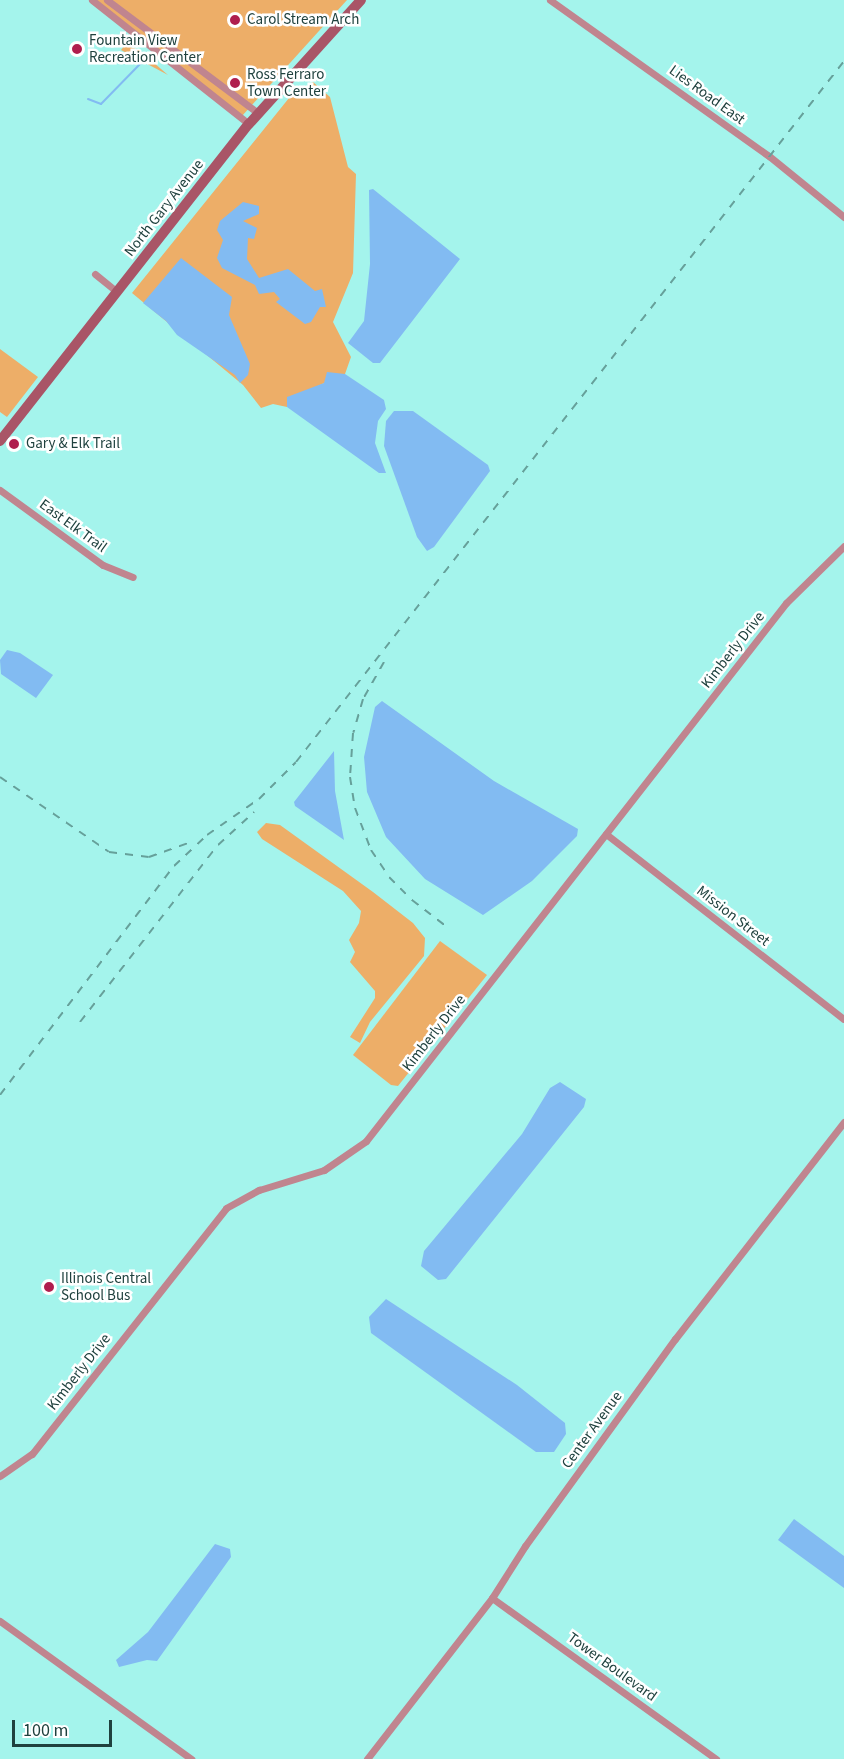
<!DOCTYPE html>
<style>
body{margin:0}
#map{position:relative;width:844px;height:1759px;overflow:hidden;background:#a4f4ec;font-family:"Source Sans 3",sans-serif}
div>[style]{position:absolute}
.green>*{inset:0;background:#edae68}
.water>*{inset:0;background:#82bbf2}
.stream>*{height:2px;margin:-1px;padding:0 1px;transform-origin:1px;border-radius:1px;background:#82bbf2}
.street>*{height:7px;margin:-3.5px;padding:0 3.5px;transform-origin:3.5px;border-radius:3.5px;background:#c0858f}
.secondary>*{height:10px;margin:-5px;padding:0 5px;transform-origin:5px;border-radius:5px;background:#a95567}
.rail>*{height:2px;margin-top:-1px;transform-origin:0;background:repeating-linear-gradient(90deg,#66a09a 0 8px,transparent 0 16px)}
.dots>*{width:16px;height:16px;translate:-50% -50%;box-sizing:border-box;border:3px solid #fff;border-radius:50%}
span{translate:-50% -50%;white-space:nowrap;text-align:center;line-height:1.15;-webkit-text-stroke:5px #fff;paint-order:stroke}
.poi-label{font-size:15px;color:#1f413e}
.left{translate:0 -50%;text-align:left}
.street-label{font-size:15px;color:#1f413e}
.scale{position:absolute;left:12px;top:1720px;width:100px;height:27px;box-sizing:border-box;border:3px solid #1f413e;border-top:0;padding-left:8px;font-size:18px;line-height:21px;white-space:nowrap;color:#1f413e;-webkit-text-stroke:4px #fff;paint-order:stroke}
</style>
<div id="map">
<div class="green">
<div style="clip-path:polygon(95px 0,347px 0,242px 116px)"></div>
<div style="clip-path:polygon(125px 45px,139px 50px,168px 75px,121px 50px)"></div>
<div style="clip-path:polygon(313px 82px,330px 97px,348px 167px,356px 174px,353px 273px,333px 322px,351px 357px,345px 374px,304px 392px,287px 407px,273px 404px,261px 408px,243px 385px,132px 293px,289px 98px)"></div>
<div style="clip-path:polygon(0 349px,38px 377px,7px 417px,0 412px)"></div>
<div style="clip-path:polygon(266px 823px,280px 825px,373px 892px,413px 923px,425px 938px,424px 956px,370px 1022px,360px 1043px,350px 1037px,375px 998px,375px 991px,350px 962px,355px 952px,349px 940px,359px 923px,361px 911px,343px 891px,262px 839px,257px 832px)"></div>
<div style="clip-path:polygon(440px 941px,487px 975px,398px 1086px,391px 1085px,353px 1055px)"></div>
</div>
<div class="water">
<div style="clip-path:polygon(373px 189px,460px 259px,380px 363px,373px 363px,348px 343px,364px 321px,370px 264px,369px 190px)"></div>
<div style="clip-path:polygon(243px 202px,259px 206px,259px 214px,243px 221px,257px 228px,254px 239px,248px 238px,247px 259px,259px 278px,288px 269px,315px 291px,322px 289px,326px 307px,320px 307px,311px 322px,305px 324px,276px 302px,280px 299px,274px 292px,259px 294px,255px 285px,222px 268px,217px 258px,223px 240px,217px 230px,220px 221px)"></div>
<div style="clip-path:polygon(181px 258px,232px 297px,229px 315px,250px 364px,248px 375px,240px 383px,235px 375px,177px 335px,166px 321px,143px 303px)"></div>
<div style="clip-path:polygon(327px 372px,345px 374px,384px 400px,386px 409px,378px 421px,375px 443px,386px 473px,379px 473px,287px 407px,287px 397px,324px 383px)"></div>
<div style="clip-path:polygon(394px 411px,413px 411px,488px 465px,490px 471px,434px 547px,427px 551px,417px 537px,384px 446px,386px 421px)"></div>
<div style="clip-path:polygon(7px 650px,20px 653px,53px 675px,36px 698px,1px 674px,0 660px)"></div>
<div style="clip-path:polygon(382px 701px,494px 781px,578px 829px,577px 836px,532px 881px,483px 915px,425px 879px,386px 837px,367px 792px,364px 757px,375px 707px)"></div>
<div style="clip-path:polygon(334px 751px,335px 791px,344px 840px,295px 806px,294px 802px)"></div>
<div style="clip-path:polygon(560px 1082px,586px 1099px,584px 1107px,446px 1279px,438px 1280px,421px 1266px,424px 1251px,522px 1134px,550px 1088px)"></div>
<div style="clip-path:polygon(386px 1299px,517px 1385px,565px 1423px,566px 1434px,554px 1452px,536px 1452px,371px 1333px,369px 1317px)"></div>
<div style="clip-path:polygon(794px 1519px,844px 1556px,844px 1588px,778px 1540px)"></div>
<div style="clip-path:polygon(215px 1544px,230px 1549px,231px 1557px,157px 1661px,147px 1660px,119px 1667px,116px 1660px,148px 1632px)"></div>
</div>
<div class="stream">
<div style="left:88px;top:99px;width:14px;rotate:21deg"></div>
<div style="left:101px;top:104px;width:59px;rotate:-45.7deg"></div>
</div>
<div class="street">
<div style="left:92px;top:0;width:200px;rotate:38.3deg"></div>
<div style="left:107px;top:0;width:189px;rotate:36.8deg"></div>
<div style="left:550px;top:0;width:269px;rotate:35.5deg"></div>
<div style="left:769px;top:156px;width:97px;rotate:39.1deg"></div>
<div style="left:95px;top:274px;width:28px;rotate:39deg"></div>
<div style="left:0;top:490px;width:127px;rotate:36.1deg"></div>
<div style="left:103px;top:565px;width:32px;rotate:22deg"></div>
<div style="left:606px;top:834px;width:301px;rotate:37.9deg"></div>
<div style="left:0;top:1476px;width:39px;rotate:-35deg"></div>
<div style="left:32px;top:1454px;width:313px;rotate:-51.7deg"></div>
<div style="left:226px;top:1208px;width:38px;rotate:-29deg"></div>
<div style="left:259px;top:1190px;width:68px;rotate:-17.1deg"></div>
<div style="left:324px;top:1170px;width:51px;rotate:-34.6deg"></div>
<div style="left:366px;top:1141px;width:683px;rotate:-52.02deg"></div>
<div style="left:786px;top:603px;width:81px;rotate:-44.5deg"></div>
<div style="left:492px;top:1598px;width:276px;rotate:35.7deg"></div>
<div style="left:0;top:1621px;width:236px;rotate:35.8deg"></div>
<div style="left:367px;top:1759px;width:204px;rotate:-52.2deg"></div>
<div style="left:492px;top:1598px;width:62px;rotate:-57.6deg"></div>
<div style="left:525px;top:1546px;width:256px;rotate:-54.1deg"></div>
<div style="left:675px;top:1339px;width:275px;rotate:-52.1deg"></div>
</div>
<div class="secondary">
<div style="left:0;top:441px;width:403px;rotate:-51.9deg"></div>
<div style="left:249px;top:124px;width:167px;rotate:-47.9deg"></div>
</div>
<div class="rail">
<div style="left:384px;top:662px;width:43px;rotate:119.6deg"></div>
<div style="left:363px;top:699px;width:35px;rotate:106deg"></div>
<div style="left:353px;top:733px;width:44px;rotate:93.9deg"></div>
<div style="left:350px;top:777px;width:31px;rotate:81deg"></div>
<div style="left:355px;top:808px;width:45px;rotate:69.1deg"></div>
<div style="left:371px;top:850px;width:32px;rotate:56deg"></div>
<div style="left:389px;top:877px;width:33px;rotate:45deg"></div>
<div style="left:412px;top:900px;width:44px;rotate:37.6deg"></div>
<div style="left:0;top:777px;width:132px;rotate:34.5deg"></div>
<div style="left:109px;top:852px;width:40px;rotate:7.1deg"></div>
<div style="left:149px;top:857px;width:45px;rotate:-19.7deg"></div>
<div style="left:80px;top:1022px;width:224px;rotate:-52.1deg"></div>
<div style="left:218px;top:845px;width:49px;rotate:-42.5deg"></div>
<div style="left:0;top:1095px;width:288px;rotate:-52.8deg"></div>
<div style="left:174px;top:866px;width:45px;rotate:-43.2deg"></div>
<div style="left:207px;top:835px;width:63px;rotate:-34.7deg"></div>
<div style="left:259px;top:799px;width:52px;rotate:-45deg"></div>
<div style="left:296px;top:762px;width:890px;rotate:-51.98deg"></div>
</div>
<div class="dots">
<div style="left:235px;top:20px;background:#af1e4e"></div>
<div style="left:77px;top:49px;background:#af1e4e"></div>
<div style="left:235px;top:83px;background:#af1e4e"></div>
<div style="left:14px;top:444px;background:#af1e4e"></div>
<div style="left:49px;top:1287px;background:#af1e4e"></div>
</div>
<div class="poi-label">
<span class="left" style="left:247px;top:20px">Carol Stream Arch</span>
<span class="left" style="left:89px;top:49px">Fountain View<br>Recreation Center</span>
<span class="left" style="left:247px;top:83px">Ross Ferraro<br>Town Center</span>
<span class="left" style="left:26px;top:444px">Gary &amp; Elk Trail</span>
<span class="left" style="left:61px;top:1287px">Illinois Central<br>School Bus</span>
</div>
<div class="street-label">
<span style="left:707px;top:95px;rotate:36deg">Lies Road East</span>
<span style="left:164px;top:208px;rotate:-52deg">North Gary Avenue</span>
<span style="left:73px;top:526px;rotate:36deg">East Elk Trail</span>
<span style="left:733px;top:650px;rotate:-52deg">Kimberly Drive</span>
<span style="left:733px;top:916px;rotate:38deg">Mission Street</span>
<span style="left:434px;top:1033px;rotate:-52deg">Kimberly Drive</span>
<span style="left:79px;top:1372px;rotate:-52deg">Kimberly Drive</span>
<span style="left:592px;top:1430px;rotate:-54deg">Center Avenue</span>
<span style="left:612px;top:1667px;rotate:36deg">Tower Boulevard</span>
</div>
<div class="scale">100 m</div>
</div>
